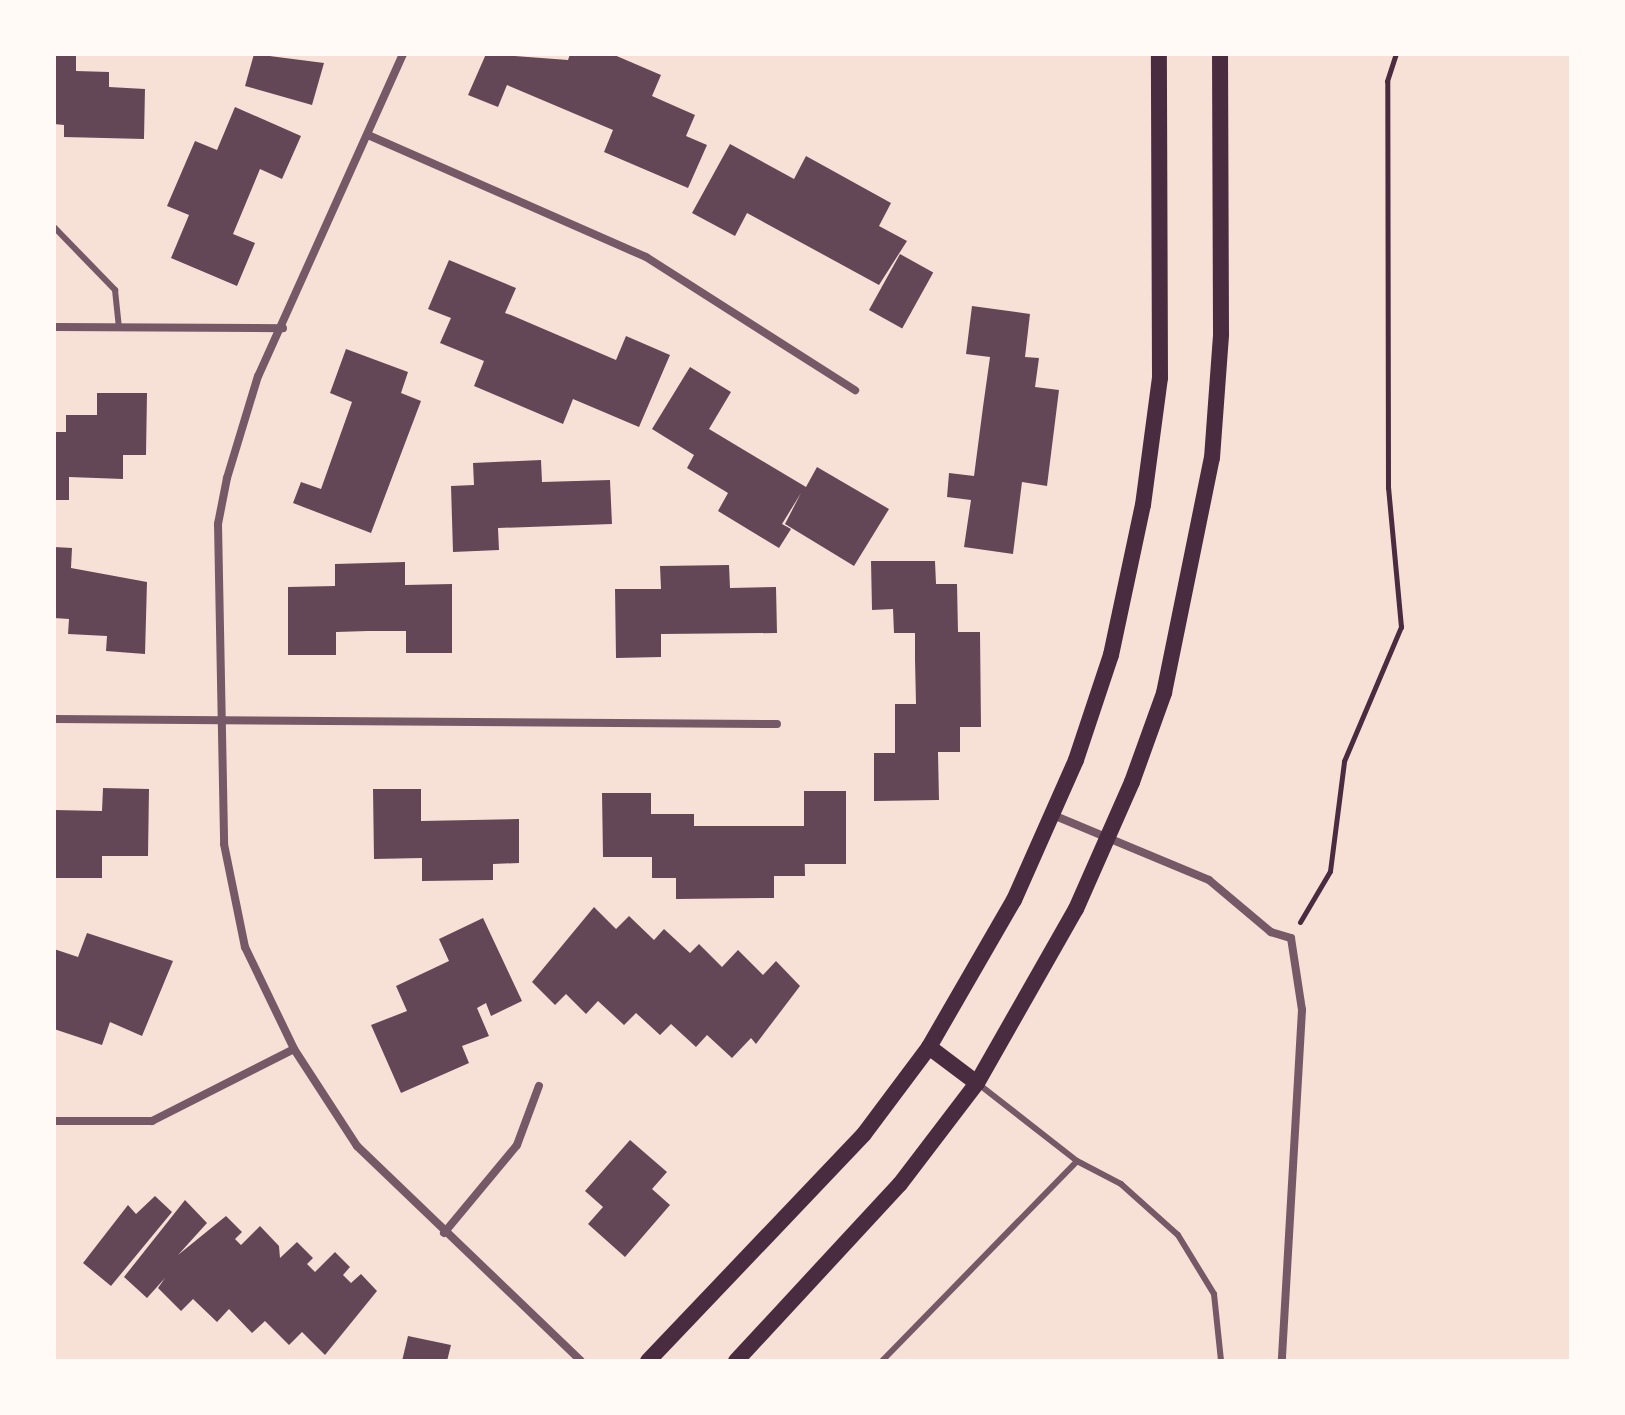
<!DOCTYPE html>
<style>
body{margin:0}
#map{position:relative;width:1625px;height:1415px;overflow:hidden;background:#f7e1d7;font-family:"IBM Plex Sans",sans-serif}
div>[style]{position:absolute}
.building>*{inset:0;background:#644757;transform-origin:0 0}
.path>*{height:5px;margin:-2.5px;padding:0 2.5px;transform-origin:2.5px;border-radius:2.5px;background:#4a2c40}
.service>*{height:6px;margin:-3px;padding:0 3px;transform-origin:3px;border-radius:3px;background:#755966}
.minor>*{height:8px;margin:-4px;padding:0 4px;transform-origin:4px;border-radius:4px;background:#755966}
.secondary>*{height:16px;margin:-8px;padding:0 8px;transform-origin:8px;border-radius:8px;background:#4a2c40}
span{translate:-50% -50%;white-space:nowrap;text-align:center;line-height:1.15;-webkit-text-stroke:7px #fffaf5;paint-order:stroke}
.frame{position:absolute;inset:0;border:56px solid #fffaf5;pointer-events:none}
</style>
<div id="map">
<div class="building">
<div style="clip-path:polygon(54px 54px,76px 54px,76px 71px,109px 72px,109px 87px,145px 89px,144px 139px,64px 137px,64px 125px,54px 124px)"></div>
<div style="clip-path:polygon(254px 54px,324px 63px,312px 105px,245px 86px)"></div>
<div style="clip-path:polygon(486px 54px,568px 60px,570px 54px,612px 54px,661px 75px,652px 96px,695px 115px,686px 136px,707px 145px,688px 188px,604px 152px,613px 130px,507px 85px,498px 107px,468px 95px)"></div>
<div style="clip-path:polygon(235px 107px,301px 136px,282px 179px,260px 169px,233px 234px,255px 243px,237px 286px,171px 258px,189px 215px,167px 206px,195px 141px,217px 150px)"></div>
<div style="clip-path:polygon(730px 144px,794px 179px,806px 156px,891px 203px,879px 226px,907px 241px,879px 285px,747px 213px,735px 236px,692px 213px)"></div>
<div style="left:900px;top:254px;width:38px;height:64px;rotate:29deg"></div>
<div style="clip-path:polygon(449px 260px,516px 288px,505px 313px,511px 315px,616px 360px,626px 336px,670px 355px,639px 427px,573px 399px,563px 424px,474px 386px,484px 361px,440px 343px,451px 318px,428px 309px)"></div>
<div style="clip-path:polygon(972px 306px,1030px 314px,1025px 357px,1039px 358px,1035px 387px,1059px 390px,1047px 486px,1022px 482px,1013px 554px,964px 547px,971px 500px,947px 497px,949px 473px,974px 476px,983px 407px,990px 357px,966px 354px)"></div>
<div style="clip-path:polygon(346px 349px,408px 372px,401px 393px,421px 401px,371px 533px,293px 503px,301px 482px,321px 489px,352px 402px,330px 393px)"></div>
<div style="clip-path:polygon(690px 367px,731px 392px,709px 429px,806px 487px,817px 467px,889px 509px,854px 566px,785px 524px,801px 493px,782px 524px,791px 529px,779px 548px,718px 511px,728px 493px,687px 468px,694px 455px,652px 429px)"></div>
<div style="clip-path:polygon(97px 393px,147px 393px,146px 455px,123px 455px,123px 479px,69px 477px,69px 500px,54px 500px,54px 432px,66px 432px,66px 415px,97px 415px)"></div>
<div style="clip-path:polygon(541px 460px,542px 482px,610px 480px,612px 524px,498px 528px,499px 550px,453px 552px,451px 486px,474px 485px,473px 463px)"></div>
<div style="clip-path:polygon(54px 547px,72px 548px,71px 568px,147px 582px,145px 654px,106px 651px,107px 636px,68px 634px,69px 619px,54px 618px)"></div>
<div style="clip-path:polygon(871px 561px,935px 561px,936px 584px,957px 584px,958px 632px,980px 632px,981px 727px,960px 727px,960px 752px,938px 752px,939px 800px,874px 801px,874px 753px,895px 753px,895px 704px,916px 704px,915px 660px,915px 633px,894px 633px,893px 609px,872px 610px)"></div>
<div style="clip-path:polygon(405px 562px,405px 585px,452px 584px,452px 653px,406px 653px,406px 631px,368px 631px,336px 632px,336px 655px,288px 655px,288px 587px,335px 586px,335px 564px)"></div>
<div style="clip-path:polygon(729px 565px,730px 588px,776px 587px,777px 633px,661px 634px,661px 657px,616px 658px,615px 589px,661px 589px,660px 566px)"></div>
<div style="clip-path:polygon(103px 788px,149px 789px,148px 856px,102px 856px,102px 878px,54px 878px,54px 810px,102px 811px)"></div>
<div style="clip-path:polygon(373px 789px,421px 789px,421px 821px,519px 819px,519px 863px,493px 864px,493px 880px,422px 881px,422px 858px,374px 859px)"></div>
<div style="left:804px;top:791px;width:42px;height:73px"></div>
<div style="clip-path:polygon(602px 793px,651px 793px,651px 814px,694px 814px,694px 826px,804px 826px,805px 876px,774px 876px,774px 898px,676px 899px,676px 878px,652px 878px,652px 857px,603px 857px)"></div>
<div style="clip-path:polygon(594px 907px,616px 929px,629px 916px,654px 940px,664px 929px,690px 953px,699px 944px,722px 967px,738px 950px,763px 975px,776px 961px,800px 986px,756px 1044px,751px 1038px,732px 1058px,707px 1035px,696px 1047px,671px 1024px,660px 1035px,636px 1013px,624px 1025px,598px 1001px,586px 1014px,566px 994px,555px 1005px,532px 982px)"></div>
<div style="clip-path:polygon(483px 918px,522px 1001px,491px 1016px,486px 1003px,477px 1008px,489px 1036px,462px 1046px,469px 1063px,401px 1093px,371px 1025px,407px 1011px,396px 986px,449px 961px,439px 939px)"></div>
<div style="clip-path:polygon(87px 933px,173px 961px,142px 1036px,110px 1022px,102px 1045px,54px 1029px,54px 949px,78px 957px)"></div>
<div style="clip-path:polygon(630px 1140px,667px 1172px,652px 1189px,670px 1205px,625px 1257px,588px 1224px,603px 1207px,585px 1191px)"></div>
<div style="clip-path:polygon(155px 1196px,172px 1212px,111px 1286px,83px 1263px,128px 1205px,136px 1214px)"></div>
<div style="clip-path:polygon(185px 1200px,207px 1223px,178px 1255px,226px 1216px,242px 1232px,235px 1239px,241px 1245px,260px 1226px,279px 1246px,280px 1258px,297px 1242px,313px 1258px,307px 1264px,315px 1272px,335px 1252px,350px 1267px,343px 1275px,351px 1283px,361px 1274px,377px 1291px,325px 1355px,302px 1332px,289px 1345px,265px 1321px,252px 1333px,229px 1309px,217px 1322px,193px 1299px,181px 1311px,158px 1288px,165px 1278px,147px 1298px,124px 1277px)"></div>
<div style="clip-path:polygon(408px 1336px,451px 1345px,447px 1361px,402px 1361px)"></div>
</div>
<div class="path">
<div style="left:1300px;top:922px;width:59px;rotate:-59.5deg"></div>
<div style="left:1330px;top:871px;width:111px;rotate:-82.7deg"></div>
<div style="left:1344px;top:761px;width:146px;rotate:-67deg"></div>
<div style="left:1401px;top:627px;width:140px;rotate:-95.3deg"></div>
<div style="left:1388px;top:488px;width:407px;rotate:-90.1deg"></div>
<div style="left:1387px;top:81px;width:28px;rotate:-72deg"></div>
</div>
<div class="service">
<div style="left:54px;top:227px;width:88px;rotate:45.9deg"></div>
<div style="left:115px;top:290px;width:37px;rotate:84deg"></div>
<div style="left:1077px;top:1161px;width:50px;rotate:27.6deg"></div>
<div style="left:1121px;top:1184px;width:76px;rotate:41.8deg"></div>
<div style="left:1178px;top:1235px;width:69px;rotate:58.6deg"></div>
<div style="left:1214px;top:1294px;width:67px;rotate:84deg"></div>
<div style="left:882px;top:1361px;width:279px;rotate:-45.7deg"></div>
<div style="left:1077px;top:1161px;width:127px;rotate:-142deg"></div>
</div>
<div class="minor">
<div style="left:403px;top:54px;width:353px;rotate:114.2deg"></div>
<div style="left:258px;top:376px;width:107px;rotate:106.9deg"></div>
<div style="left:227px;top:478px;width:47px;rotate:101.1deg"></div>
<div style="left:218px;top:524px;width:320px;rotate:88.9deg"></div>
<div style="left:224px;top:844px;width:105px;rotate:78.5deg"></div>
<div style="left:245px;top:947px;width:113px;rotate:64.3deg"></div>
<div style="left:294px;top:1049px;width:116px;rotate:57deg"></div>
<div style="left:357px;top:1146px;width:310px;rotate:43.8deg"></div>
<div style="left:368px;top:135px;width:304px;rotate:23.7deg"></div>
<div style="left:646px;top:257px;width:248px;rotate:32.5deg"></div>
<div style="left:54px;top:327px;width:229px;rotate:0.3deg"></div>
<div style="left:54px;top:719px;width:723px;rotate:0.4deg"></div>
<div style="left:1053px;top:815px;width:169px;rotate:22.6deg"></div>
<div style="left:1209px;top:880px;width:81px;rotate:40deg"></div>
<div style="left:1271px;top:932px;width:21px;rotate:17deg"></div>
<div style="left:1291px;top:938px;width:73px;rotate:81.3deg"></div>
<div style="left:1302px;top:1010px;width:352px;rotate:93.3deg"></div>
<div style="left:54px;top:1121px;width:98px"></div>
<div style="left:152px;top:1121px;width:159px;rotate:-26.9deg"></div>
<div style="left:444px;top:1233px;width:114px;rotate:-50.3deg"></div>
<div style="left:517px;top:1145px;width:63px;rotate:-69.6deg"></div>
</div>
<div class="secondary">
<div style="left:929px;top:1047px;width:60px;rotate:36.9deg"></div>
<div style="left:648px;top:1361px;width:313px;rotate:-46.4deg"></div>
<div style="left:864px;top:1134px;width:109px;rotate:-53.2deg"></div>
<div style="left:929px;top:1047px;width:170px;rotate:-60deg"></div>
<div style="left:1014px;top:900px;width:153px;rotate:-66.1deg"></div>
<div style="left:1076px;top:760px;width:111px;rotate:-71.6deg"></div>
<div style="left:1111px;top:655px;width:153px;rotate:-78deg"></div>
<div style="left:1143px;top:505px;width:128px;rotate:-82.4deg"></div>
<div style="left:1160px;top:378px;width:324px;rotate:-90.2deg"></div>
<div style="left:736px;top:1361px;width:241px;rotate:-47.2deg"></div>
<div style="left:900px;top:1184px;width:127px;rotate:-52.7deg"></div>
<div style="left:977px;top:1083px;width:200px;rotate:-60.4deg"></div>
<div style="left:1076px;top:909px;width:139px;rotate:-66.2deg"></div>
<div style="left:1132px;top:782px;width:95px;rotate:-70.2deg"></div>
<div style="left:1164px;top:693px;width:240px;rotate:-78.5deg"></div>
<div style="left:1212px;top:458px;width:124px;rotate:-85.8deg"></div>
<div style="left:1221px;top:334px;width:280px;rotate:-90.2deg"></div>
</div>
<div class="frame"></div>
</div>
